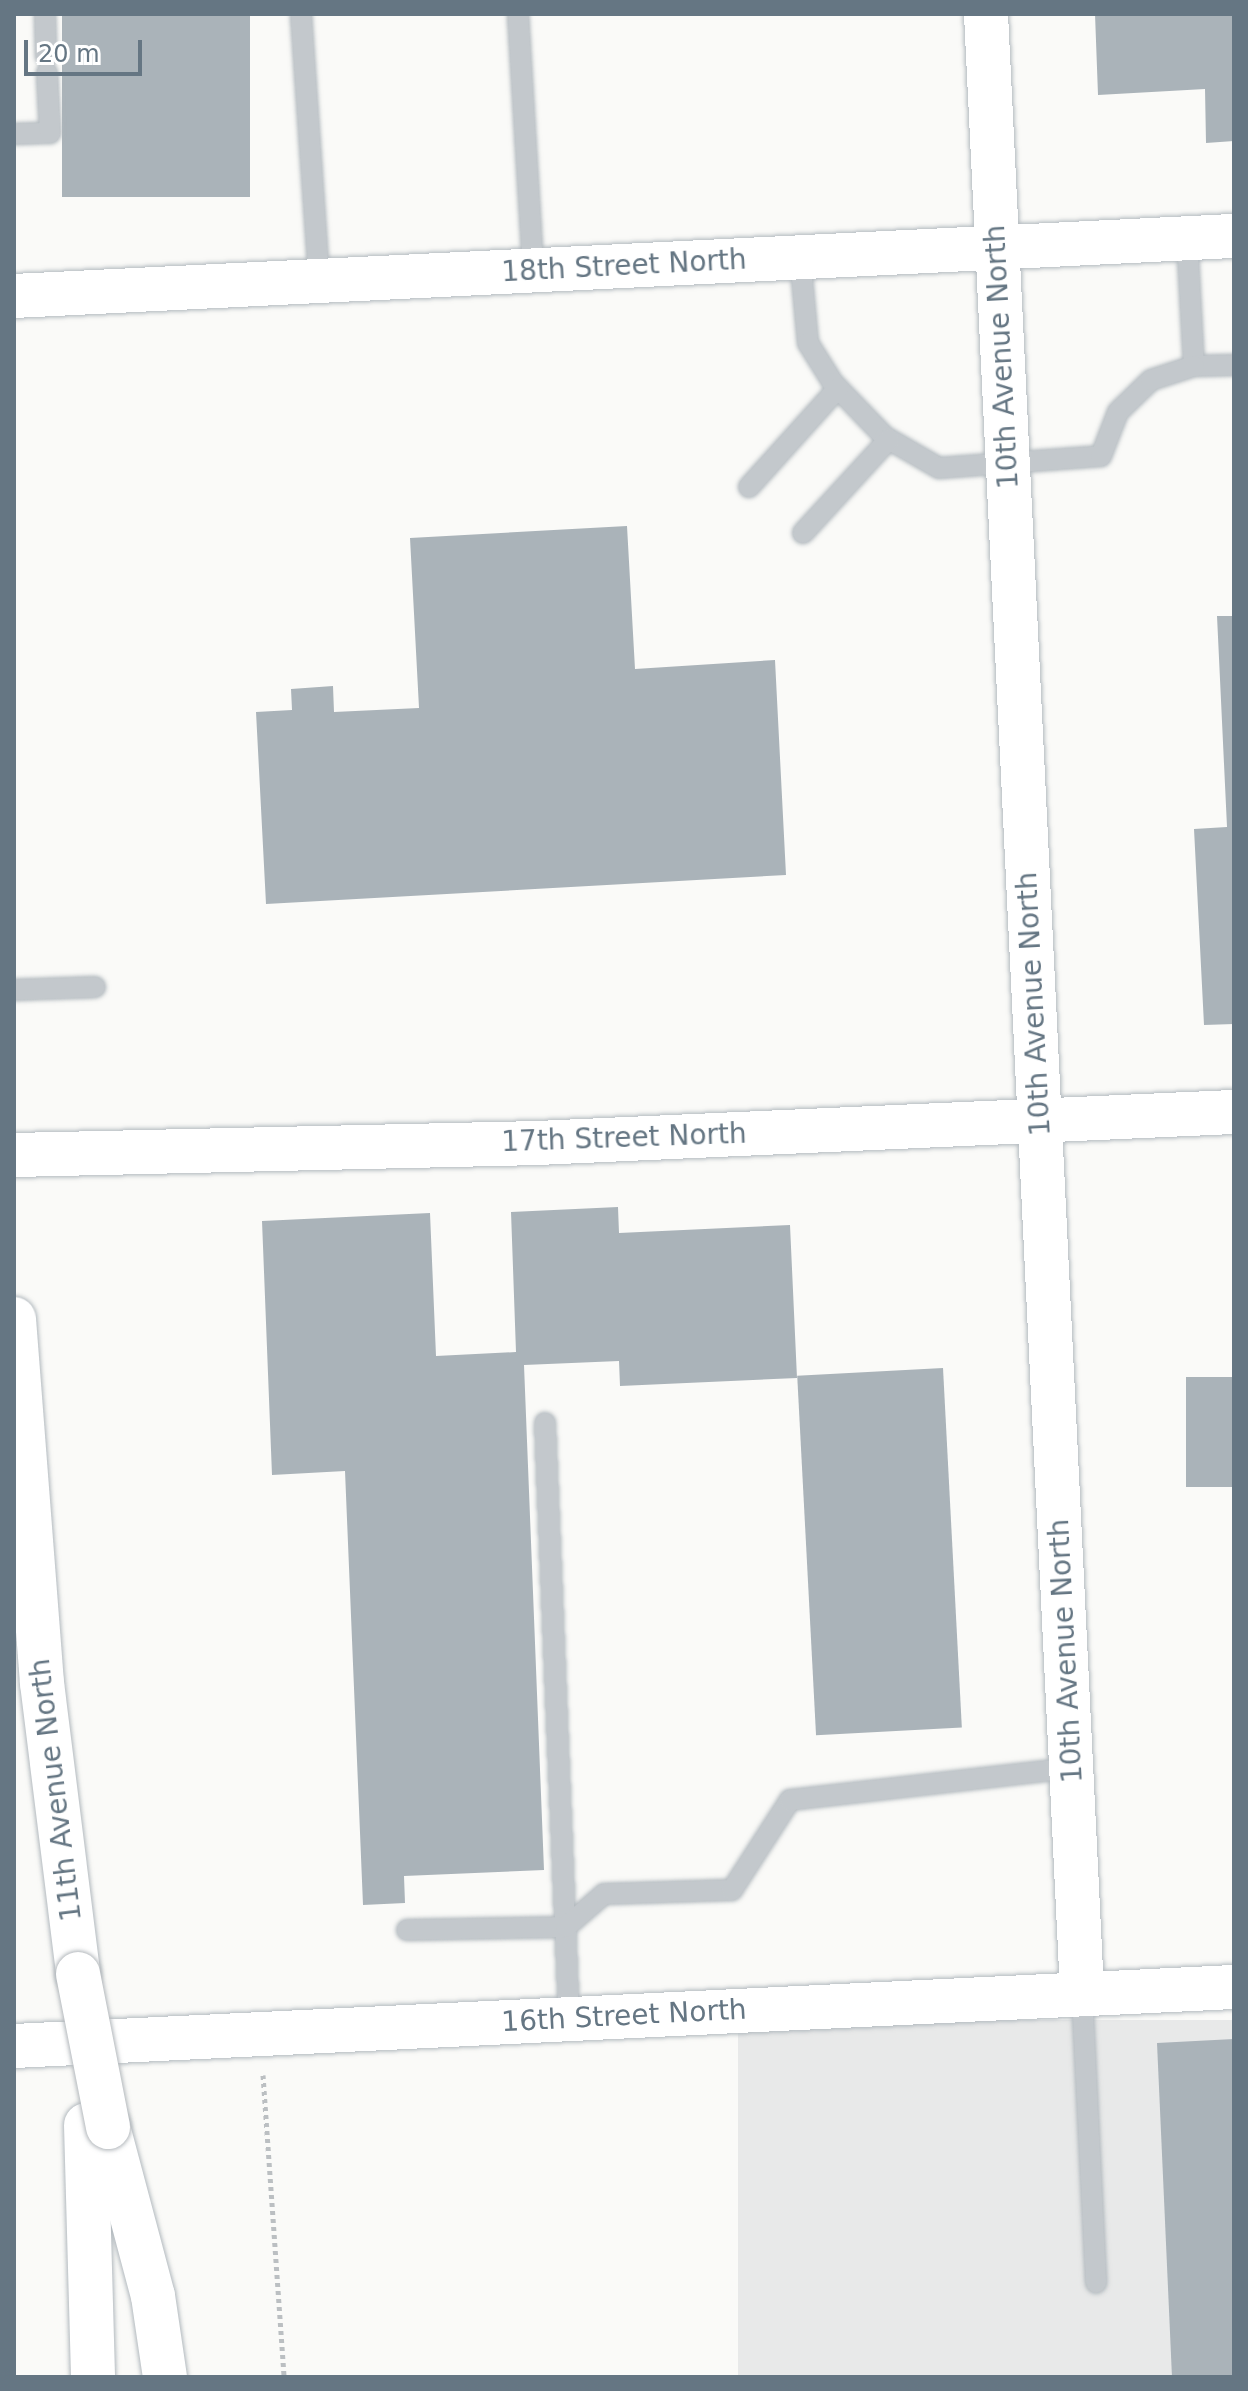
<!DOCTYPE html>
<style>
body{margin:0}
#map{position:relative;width:1248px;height:2391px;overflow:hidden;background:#fafaf8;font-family:"DejaVu Sans",sans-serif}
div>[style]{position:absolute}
.built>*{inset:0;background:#e8e9e9;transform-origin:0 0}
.building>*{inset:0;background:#aab3b9;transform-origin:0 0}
.path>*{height:5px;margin-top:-2.5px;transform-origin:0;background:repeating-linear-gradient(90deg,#bbbfc2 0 4px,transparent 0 8px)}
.roads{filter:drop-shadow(0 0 2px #b3babf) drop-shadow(0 0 2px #b3babf)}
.lane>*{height:20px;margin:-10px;padding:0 10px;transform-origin:10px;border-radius:10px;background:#c3c8cc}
.secondary>*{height:44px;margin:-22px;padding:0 22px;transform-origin:22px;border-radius:22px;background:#fff}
.highway>*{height:44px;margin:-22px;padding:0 22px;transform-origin:22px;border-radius:22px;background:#fff}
.bridges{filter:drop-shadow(0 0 2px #b4b9bd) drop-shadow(0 0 2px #b4b9bd)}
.highway-bridge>*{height:44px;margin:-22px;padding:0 22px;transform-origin:22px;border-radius:22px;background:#fff}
span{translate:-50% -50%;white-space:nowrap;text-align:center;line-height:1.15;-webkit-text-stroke:8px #fff;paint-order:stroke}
.street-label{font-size:28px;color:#657683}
.frame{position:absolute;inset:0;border:16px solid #657683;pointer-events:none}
.scale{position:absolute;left:24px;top:40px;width:118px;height:36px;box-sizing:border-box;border:4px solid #657683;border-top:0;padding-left:10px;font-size:24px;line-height:28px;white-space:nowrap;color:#657683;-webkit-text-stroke:6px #fff;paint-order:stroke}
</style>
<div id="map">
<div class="built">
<div style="left:1234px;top:2020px;width:357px;height:496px;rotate:90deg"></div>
</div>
<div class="building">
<div style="left:62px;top:14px;width:188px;height:183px"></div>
<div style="clip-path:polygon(1095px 14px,1234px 14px,1234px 141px,1206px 143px,1205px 89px,1098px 95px)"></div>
<div style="clip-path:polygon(627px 526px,635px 669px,775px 660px,786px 875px,266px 904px,256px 712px,292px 710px,291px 689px,333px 686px,334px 712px,419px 708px,410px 538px)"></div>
<div style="clip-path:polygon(1217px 616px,1234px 616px,1234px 1024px,1204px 1025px,1194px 829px,1227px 827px)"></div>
<div style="clip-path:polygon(618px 1207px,619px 1233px,790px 1225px,797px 1378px,620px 1386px,619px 1361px,524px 1365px,544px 1870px,404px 1876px,405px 1903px,363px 1905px,345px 1471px,272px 1475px,262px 1221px,430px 1213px,436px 1356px,516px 1352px,511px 1212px)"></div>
<div style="left:943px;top:1368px;width:360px;height:146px;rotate:87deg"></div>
<div style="left:1234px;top:1377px;width:110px;height:48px;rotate:90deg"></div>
<div style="clip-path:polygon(1234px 2039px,1234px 2377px,1172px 2377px,1157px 2043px)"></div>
</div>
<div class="path">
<div style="left:263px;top:2075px;width:303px;rotate:86deg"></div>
</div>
<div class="roads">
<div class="lane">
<div style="left:45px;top:14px;width:42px;rotate:88.6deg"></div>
<div style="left:301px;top:14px;width:268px;rotate:86.1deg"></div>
<div style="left:518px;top:14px;width:256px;rotate:86.6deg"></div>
<div style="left:14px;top:134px;width:36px;rotate:-2deg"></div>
<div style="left:50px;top:133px;width:60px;rotate:-92.9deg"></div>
<div style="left:1187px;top:238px;width:128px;rotate:86.9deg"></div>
<div style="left:1194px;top:366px;width:40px;rotate:-1.4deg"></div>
<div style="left:800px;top:257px;width:86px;rotate:84.7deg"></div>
<div style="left:808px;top:343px;width:47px;rotate:58deg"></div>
<div style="left:833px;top:383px;width:75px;rotate:46.1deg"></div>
<div style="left:885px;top:437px;width:62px;rotate:29.9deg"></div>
<div style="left:939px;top:468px;width:162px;rotate:-4.2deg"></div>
<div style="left:1101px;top:456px;width:47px;rotate:-68.9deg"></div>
<div style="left:1118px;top:412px;width:46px;rotate:-44.1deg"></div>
<div style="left:1151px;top:380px;width:45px;rotate:-18deg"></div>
<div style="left:749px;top:487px;width:133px;rotate:-48deg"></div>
<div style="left:803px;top:533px;width:127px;rotate:-47.5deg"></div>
<div style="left:14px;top:990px;width:81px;rotate:-2.1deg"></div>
<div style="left:545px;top:1423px;width:596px;rotate:87.69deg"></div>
<div style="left:407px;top:1930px;width:159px;rotate:-1.1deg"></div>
<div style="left:566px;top:1927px;width:50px;rotate:-41deg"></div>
<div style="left:604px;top:1894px;width:128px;rotate:-1.8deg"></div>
<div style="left:732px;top:1890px;width:107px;rotate:-57.2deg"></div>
<div style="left:790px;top:1800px;width:283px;rotate:-6.5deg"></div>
<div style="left:1082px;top:1994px;width:289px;rotate:87.2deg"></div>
</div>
<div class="secondary">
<div style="left:986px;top:14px;width:1982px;rotate:87.22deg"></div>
<div style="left:14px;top:296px;width:1221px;rotate:-2.82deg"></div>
<div style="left:14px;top:1155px;width:523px;rotate:-1.31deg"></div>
<div style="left:537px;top:1143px;width:698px;rotate:-2.55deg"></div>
<div style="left:14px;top:1319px;width:365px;rotate:85.6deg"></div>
<div style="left:42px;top:1683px;width:293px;rotate:82.9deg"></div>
<div style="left:14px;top:2046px;width:1221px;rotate:-2.77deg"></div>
</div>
<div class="highway">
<div style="left:86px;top:2125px;width:252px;rotate:88.4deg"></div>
<div style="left:108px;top:2127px;width:175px;rotate:75.1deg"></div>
<div style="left:153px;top:2296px;width:82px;rotate:81.6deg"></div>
</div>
</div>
<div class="bridges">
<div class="highway-bridge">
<div style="left:78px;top:1974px;width:156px;rotate:78.9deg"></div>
</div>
</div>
<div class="street-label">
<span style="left:624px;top:266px;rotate:-3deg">18th Street North</span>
<span style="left:1002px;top:357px;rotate:-93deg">10th Avenue North</span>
<span style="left:1034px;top:1004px;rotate:-93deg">10th Avenue North</span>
<span style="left:624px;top:1138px;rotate:-2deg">17th Street North</span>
<span style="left:1066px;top:1651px;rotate:-93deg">10th Avenue North</span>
<span style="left:56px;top:1790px;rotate:-97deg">11th Avenue North</span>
<span style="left:624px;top:2016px;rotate:-3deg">16th Street North</span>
</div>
<div class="frame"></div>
<div class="scale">20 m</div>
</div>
